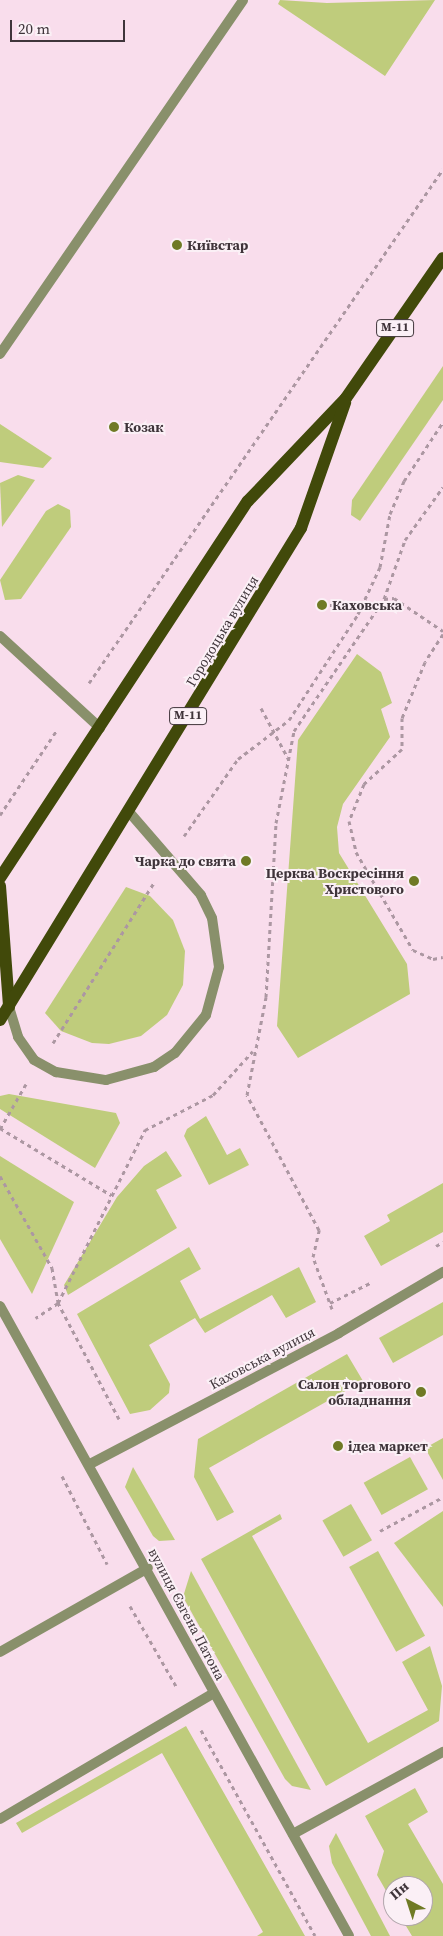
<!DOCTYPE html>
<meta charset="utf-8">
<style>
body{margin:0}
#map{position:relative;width:443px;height:1936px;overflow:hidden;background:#f9ddec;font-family:"Source Serif 4",serif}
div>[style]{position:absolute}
.green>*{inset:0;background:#bfcc7c;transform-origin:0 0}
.path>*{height:3px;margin-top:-1.5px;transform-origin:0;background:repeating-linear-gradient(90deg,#ac97a2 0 4px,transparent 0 8px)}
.service>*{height:10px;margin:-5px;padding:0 5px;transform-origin:5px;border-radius:5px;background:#89906b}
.minor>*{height:10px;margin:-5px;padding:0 5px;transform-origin:5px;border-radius:5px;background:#89906b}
.tertiary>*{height:10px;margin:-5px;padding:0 5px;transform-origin:5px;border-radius:5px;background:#89906b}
.primary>*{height:12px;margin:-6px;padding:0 6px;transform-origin:6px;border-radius:6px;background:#41490a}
.dots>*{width:14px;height:14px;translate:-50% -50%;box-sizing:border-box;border:2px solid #fbf0f6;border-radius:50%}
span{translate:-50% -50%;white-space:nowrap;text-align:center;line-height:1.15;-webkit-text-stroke:4px #fbf0f6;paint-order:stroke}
.shield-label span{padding:1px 4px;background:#fbf0f6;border:1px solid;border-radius:4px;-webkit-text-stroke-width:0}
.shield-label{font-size:12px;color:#3f343a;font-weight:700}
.poi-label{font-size:14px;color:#3f343a;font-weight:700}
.left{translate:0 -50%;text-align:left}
.right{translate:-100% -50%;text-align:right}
.street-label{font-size:14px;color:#3f343a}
.north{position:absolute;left:383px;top:1876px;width:50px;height:50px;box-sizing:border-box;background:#fbf0f6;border:1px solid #b0a5ab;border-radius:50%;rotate:320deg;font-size:14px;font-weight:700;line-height:20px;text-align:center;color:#3f343a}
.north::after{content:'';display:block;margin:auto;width:18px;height:22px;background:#6f7a25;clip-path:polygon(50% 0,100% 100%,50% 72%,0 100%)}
.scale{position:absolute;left:10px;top:20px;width:115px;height:22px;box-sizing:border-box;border:2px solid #3f343a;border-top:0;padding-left:6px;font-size:15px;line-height:18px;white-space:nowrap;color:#3f343a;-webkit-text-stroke:4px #fbf0f6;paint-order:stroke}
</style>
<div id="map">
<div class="green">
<div style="clip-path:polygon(280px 0,327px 3px,435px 0,385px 76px,278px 4px)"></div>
<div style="clip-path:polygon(443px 366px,443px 400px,360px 521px,351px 515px,352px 500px)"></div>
<div style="clip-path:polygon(0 424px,52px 458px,43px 468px,0 462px)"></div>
<div style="clip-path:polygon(18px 475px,35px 480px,2px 527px,0 483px)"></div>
<div style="clip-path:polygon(58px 504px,70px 510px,71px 527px,21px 599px,5px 600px,0 580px,46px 511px)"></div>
<div style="clip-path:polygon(357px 654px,381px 672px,392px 703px,381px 709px,390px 737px,343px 804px,337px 827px,339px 853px,407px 964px,410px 994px,298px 1058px,277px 1026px,298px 740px)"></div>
<div style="clip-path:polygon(126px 887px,150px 896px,173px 920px,185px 951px,183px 985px,167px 1015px,141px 1036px,109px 1044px,92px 1043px,61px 1031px,45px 1013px)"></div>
<div style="clip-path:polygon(9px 1094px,116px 1113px,120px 1123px,95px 1168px,0 1109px,0 1096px)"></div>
<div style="clip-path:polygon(206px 1116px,227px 1155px,240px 1148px,249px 1165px,209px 1185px,184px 1136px,187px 1129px)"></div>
<div style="clip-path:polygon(166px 1151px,182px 1176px,156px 1190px,177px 1228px,68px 1295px,64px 1285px,117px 1197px,144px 1166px)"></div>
<div style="clip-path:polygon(0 1156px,74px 1202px,32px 1294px,0 1239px)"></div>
<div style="clip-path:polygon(443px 1183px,443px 1232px,381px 1266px,364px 1236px,390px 1221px,387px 1215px)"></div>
<div style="clip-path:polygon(189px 1247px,201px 1269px,180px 1281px,200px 1319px,299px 1267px,316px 1302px,286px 1318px,272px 1295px,205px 1333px,195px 1318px,149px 1345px,170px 1384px,169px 1393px,150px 1410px,130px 1414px,77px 1314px)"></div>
<div style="clip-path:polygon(443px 1302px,443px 1335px,393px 1363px,379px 1338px)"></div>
<div style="clip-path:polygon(347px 1354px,363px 1381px,209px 1468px,234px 1512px,217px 1521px,194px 1477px,198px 1439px)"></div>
<div style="clip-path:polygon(443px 1438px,443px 1480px,425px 1448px)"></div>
<div style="left:410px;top:1457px;width:37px;height:53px;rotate:61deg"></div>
<div style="clip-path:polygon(133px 1467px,175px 1540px,159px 1541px,153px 1536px,125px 1487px)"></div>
<div style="left:351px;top:1504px;width:42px;height:33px;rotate:60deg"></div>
<div style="clip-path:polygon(443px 1511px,443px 1607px,394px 1543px)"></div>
<div style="clip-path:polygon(280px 1514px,282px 1519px,252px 1536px,368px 1743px,428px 1710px,402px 1662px,430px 1646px,442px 1686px,439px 1721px,326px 1786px,201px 1559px)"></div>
<div style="left:378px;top:1551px;width:97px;height:33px;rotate:61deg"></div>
<div style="clip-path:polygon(191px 1571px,311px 1790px,292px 1786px,285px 1779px,183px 1597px)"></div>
<div style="clip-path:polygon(186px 1726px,305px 1936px,257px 1936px,263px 1932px,162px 1753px,22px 1833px,16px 1823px)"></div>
<div style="clip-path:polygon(415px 1788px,428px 1812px,408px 1824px,443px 1884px,443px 1936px,412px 1936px,400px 1916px,423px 1916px,423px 1886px,393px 1886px,393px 1903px,377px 1875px,384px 1851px,365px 1816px)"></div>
<div style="clip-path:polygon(336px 1833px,390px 1936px,371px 1936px,332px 1863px,329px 1846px)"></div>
</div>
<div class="path">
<div style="left:384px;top:599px;width:10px;rotate:-6deg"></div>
<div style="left:394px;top:598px;width:59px;rotate:34deg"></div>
<div style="left:322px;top:605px;width:54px"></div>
<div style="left:443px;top:634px;width:33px;rotate:123deg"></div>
<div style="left:425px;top:662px;width:61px;rotate:112.3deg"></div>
<div style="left:402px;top:718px;width:31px;rotate:90deg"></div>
<div style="left:402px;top:749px;width:52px;rotate:137.4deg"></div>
<div style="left:364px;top:784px;width:40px;rotate:112deg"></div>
<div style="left:349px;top:821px;width:32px;rotate:77deg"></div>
<div style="left:356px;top:852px;width:113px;rotate:59.8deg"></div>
<div style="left:413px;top:950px;width:22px;rotate:24deg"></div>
<div style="left:433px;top:959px;width:10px;rotate:-11deg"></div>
<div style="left:89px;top:683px;width:624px;rotate:-55.44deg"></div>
<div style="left:261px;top:708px;width:59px;rotate:61.7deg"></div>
<div style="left:0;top:815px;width:102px;rotate:-56.2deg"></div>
<div style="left:184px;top:836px;width:94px;rotate:-55deg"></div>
<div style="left:238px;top:759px;width:64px;rotate:-37.4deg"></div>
<div style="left:289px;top:720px;width:126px;rotate:-56.9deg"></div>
<div style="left:358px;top:614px;width:52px;rotate:-64.9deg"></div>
<div style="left:380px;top:567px;width:54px;rotate:-79.3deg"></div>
<div style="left:390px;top:514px;width:36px;rotate:-67deg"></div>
<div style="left:404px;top:481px;width:71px;rotate:-56.5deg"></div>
<div style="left:53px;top:1043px;width:191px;rotate:-57.8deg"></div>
<div style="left:0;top:1128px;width:130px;rotate:31.1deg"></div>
<div style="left:0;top:1129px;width:52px;rotate:-60deg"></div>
<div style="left:0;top:1176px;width:106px;rotate:60.5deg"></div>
<div style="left:52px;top:1268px;width:36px;rotate:80deg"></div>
<div style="left:58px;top:1303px;width:27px;rotate:146deg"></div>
<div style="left:436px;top:1246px;width:8px;rotate:-30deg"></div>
<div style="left:330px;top:1303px;width:45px;rotate:-26.6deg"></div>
<div style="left:332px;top:1309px;width:55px;rotate:-110.1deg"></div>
<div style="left:313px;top:1257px;width:28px;rotate:-77deg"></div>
<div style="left:319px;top:1230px;width:153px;rotate:-118.1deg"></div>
<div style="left:247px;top:1095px;width:100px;rotate:-79deg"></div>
<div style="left:266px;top:997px;width:174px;rotate:-86.7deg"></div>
<div style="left:276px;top:823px;width:94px;rotate:-78.9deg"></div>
<div style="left:294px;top:731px;width:160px;rotate:-55.7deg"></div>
<div style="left:384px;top:599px;width:63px;rotate:-70.4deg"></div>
<div style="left:405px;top:540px;width:65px;rotate:-54.4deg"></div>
<div style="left:119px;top:1419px;width:131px;rotate:-117.7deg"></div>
<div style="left:58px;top:1303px;width:194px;rotate:-63.3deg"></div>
<div style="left:145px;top:1130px;width:76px;rotate:-27.2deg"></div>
<div style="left:213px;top:1095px;width:59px;rotate:-47.7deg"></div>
<div style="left:62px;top:1476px;width:99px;rotate:62.9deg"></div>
<div style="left:380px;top:1531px;width:72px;rotate:-28.4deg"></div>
<div style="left:130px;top:1606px;width:92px;rotate:60.1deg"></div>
<div style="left:201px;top:1730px;width:235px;rotate:61deg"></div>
</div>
<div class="service">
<div style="left:0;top:354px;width:429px;rotate:-55.5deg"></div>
<div style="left:0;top:636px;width:136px;rotate:42.6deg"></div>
<div style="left:9px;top:1007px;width:31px;rotate:73deg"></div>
<div style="left:18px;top:1037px;width:28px;rotate:55deg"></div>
<div style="left:34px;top:1060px;width:25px;rotate:29deg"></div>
<div style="left:56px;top:1072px;width:51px;rotate:9.1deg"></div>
<div style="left:106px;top:1080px;width:50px;rotate:-15.2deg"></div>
<div style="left:154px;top:1067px;width:25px;rotate:-34deg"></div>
<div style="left:175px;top:1053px;width:49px;rotate:-50.8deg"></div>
<div style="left:206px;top:1015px;width:50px;rotate:-74.8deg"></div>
<div style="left:219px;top:967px;width:49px;rotate:-98.1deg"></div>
<div style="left:212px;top:918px;width:25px;rotate:-116deg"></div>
<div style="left:201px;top:895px;width:108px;rotate:-130.9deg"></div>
<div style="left:0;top:1652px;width:170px;rotate:-29.6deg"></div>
<div style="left:0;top:1819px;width:248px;rotate:-30.5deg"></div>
<div style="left:293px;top:1834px;width:171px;rotate:-28.7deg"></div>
</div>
<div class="minor">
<div style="left:90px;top:1464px;width:281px;rotate:-27.7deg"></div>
<div style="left:339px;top:1333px;width:121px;rotate:-30.4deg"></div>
</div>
<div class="tertiary">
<div style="left:0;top:1306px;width:720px;rotate:61.01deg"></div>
</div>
<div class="primary">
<div style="left:0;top:878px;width:451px;rotate:-56.7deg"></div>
<div style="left:248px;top:501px;width:142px;rotate:-46.4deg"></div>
<div style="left:346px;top:398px;width:170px;rotate:-55.3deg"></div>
<div style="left:0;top:886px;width:121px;rotate:85.7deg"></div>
<div style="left:0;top:1020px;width:577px;rotate:-58.54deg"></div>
<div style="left:301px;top:528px;width:133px;rotate:-70.6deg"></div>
</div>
<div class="dots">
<div style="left:177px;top:245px;background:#6f7a25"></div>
<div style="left:114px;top:427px;background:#6f7a25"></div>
<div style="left:322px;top:605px;background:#6f7a25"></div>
<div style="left:246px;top:861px;background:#6f7a25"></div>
<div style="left:414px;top:881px;background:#6f7a25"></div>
<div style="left:421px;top:1392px;background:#6f7a25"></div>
<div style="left:338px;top:1446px;background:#6f7a25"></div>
</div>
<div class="shield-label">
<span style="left:395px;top:328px">М-11</span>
<span style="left:188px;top:716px">М-11</span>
</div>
<div class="poi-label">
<span class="left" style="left:187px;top:245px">Київстар</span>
<span class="left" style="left:124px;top:427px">Козак</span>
<span class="left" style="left:332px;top:605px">Каховська</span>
<span class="right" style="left:236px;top:861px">Чарка до свята</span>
<span class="right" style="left:404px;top:881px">Церква Воскресіння<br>Христового</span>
<span class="right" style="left:411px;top:1392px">Салон торгового<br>обладнання</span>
<span class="left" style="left:348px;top:1446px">ідеа маркет</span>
</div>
<div class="street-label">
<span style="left:222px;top:631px;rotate:-59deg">Городоцька вулиця</span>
<span style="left:262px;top:1358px;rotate:-28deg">Каховська вулиця</span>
<span style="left:187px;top:1614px;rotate:62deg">вулиця Євгена Патона</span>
</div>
<div class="north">Пн</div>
<div class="scale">20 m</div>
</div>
